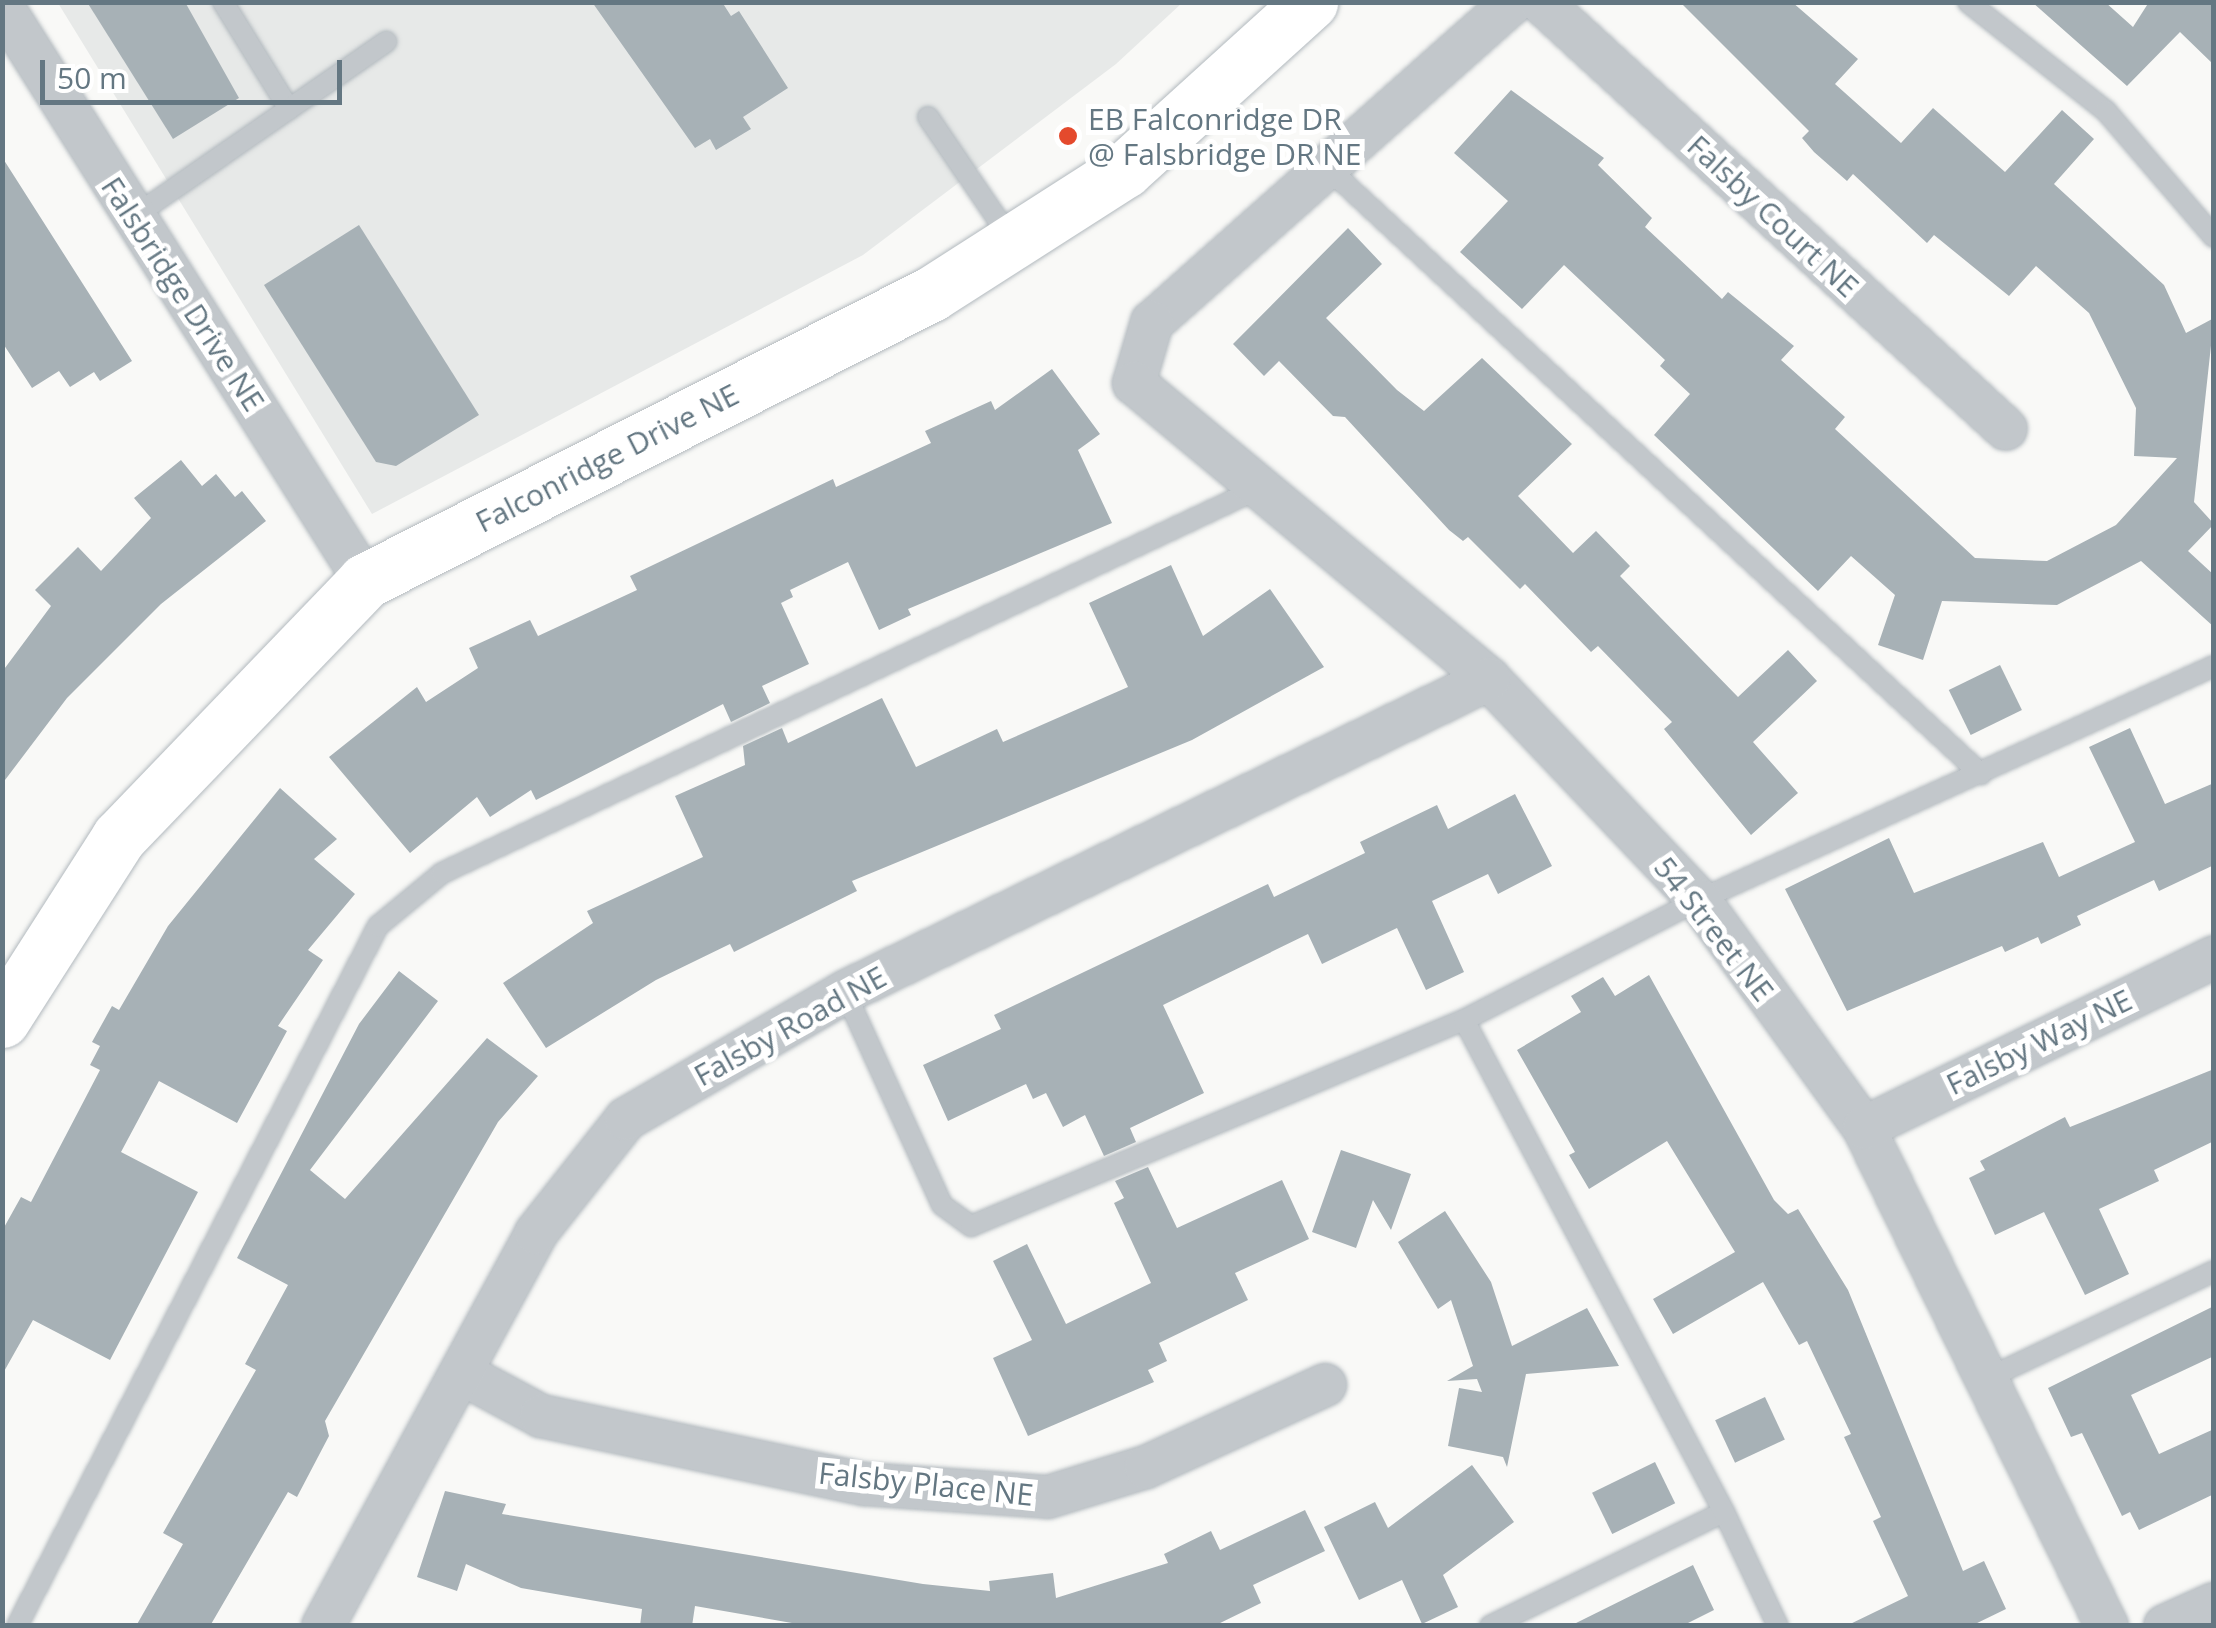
<!DOCTYPE html>
<style>
body{margin:0}
#map{position:relative;width:2216px;height:1628px;overflow:hidden;background:#f9f9f7;font-family:"Open Sans",sans-serif}
div>[style]{position:absolute}
.built>*{inset:0;background:#e7e9e8}
.building>*{inset:0;background:#a7b1b6;transform-origin:0 0}
.roads{filter:drop-shadow(0 0 2px #b2b9be) drop-shadow(0 0 2px #b2b9be)}
.lane>*{height:20px;margin:-10px;padding:0 10px;transform-origin:10px;border-radius:10px;background:#c2c7cb}
.street>*{height:42px;margin:-21px;padding:0 21px;transform-origin:21px;border-radius:21px;background:#c2c7cb}
.secondary>*{height:55px;margin:-27.5px;padding:0 27.5px;transform-origin:27.5px;border-radius:27.5px;background:#fff}
.dots>*{width:28px;height:28px;translate:-50% -50%;box-sizing:border-box;border:5px solid #fff;border-radius:50%}
span{translate:-50% -50%;white-space:nowrap;text-align:center;line-height:1.15;-webkit-text-stroke:10px #fff;paint-order:stroke}
.poi-label{font-size:30px;color:#647782}
.left{translate:0 -50%;text-align:left}
.street-label{font-size:30px;color:#647782}
.frame{position:absolute;inset:0;border:5px solid #647782;pointer-events:none}
.scale{position:absolute;left:40px;top:60px;width:302px;height:45px;box-sizing:border-box;border:5px solid #647782;border-top:0;padding-left:12px;font-size:30px;line-height:35px;white-space:nowrap;color:#647782;-webkit-text-stroke:8px #fff;paint-order:stroke}
</style>
<div id="map">
<div class="built">
<div style="clip-path:polygon(58px 3px,1182px 3px,1116px 64px,863px 255px,372px 514px)"></div>
</div>
<div class="building">
<div style="clip-path:polygon(87px 2px,185px 2px,239px 98px,173px 139px)"></div>
<div style="clip-path:polygon(592px 2px,722px 2px,731px 16px,739px 11px,788px 88px,743px 117px,751px 129px,716px 150px,710px 139px,695px 148px)"></div>
<div style="clip-path:polygon(1680px 2px,1792px 2px,1858px 59px,1835px 84px,1901px 143px,1933px 108px,2005px 172px,2062px 110px,2094px 139px,2054px 184px,2164px 285px,2186px 333px,2214px 318px,2194px 502px,2214px 524px,2188px 551px,2214px 575px,2214px 627px,2141px 561px,2057px 605px,1942px 601px,1923px 660px,1878px 645px,1895px 595px,1851px 556px,1818px 591px,1654px 435px,1690px 394px,1660px 366px,1665px 360px,1564px 265px,1522px 309px,1460px 252px,1508px 201px,1454px 153px,1511px 90px,1604px 158px,1598px 165px,1652px 218px,1645px 227px,1722px 299px,1728px 292px,1794px 346px,1781px 360px,1845px 417px,1835px 429px,1975px 558px,2047px 561px,2116px 525px,2177px 458px,2134px 456px,2136px 408px,2089px 313px,2036px 266px,2009px 296px,1934px 235px,1927px 243px,1853px 174px,1847px 181px,1814px 152px,1802px 138px,1809px 131px)"></div>
<div style="clip-path:polygon(2032px 2px,2105px 2px,2133px 27px,2149px 2px,2214px 2px,2214px 65px,2180px 32px,2127px 86px)"></div>
<div style="clip-path:polygon(2px 157px,132px 361px,100px 381px,94px 372px,70px 387px,59px 371px,32px 388px,2px 342px)"></div>
<div style="clip-path:polygon(359px 225px,479px 415px,396px 466px,376px 462px,264px 285px)"></div>
<div style="clip-path:polygon(1348px 228px,1382px 264px,1326px 318px,1397px 390px,1424px 411px,1482px 358px,1572px 444px,1518px 496px,1573px 553px,1596px 531px,1630px 566px,1620px 576px,1738px 697px,1788px 650px,1817px 681px,1753px 742px,1798px 793px,1751px 835px,1664px 729px,1672px 722px,1598px 646px,1591px 652px,1525px 584px,1520px 589px,1468px 537px,1463px 541px,1449px 530px,1345px 417px,1333px 416px,1279px 361px,1264px 376px,1233px 344px)"></div>
<div style="clip-path:polygon(1052px 369px,1100px 434px,1078px 450px,1112px 523px,908px 609px,911px 615px,879px 630px,848px 562px,790px 590px,793px 597px,781px 603px,809px 664px,762px 686px,770px 703px,731px 722px,723px 704px,536px 800px,531px 790px,490px 817px,477px 797px,410px 853px,329px 757px,417px 687px,426px 702px,478px 668px,469px 648px,530px 620px,538px 636px,637px 590px,630px 576px,833px 479px,836px 487px,931px 443px,925px 431px,991px 401px,995px 410px)"></div>
<div style="clip-path:polygon(181px 460px,202px 486px,216px 474px,235px 497px,242px 491px,266px 521px,161px 604px,67px 698px,2px 784px,2px 672px,51px 606px,35px 590px,78px 547px,101px 571px,151px 518px,134px 498px)"></div>
<div style="clip-path:polygon(1171px 565px,1203px 636px,1270px 589px,1324px 667px,1192px 740px,852px 881px,857px 891px,734px 952px,730px 944px,656px 980px,546px 1048px,503px 983px,593px 923px,587px 911px,703px 857px,675px 796px,745px 765px,743px 746px,782px 728px,788px 743px,882px 698px,916px 767px,997px 729px,1003px 742px,1128px 687px,1089px 603px)"></div>
<div style="left:2000px;top:665px;width:50px;height:57px;rotate:64deg"></div>
<div style="clip-path:polygon(2130px 728px,2165px 804px,2214px 783px,2214px 865px,2159px 891px,2154px 880px,2077px 916px,2081px 925px,2041px 944px,2038px 937px,2005px 952px,2002px 946px,1847px 1011px,1785px 889px,1889px 838px,1914px 893px,2043px 842px,2059px 877px,2135px 842px,2089px 747px)"></div>
<div style="clip-path:polygon(280px 788px,337px 839px,314px 859px,355px 894px,308px 950px,323px 960px,278px 1026px,287px 1031px,237px 1123px,159px 1081px,121px 1152px,198px 1192px,110px 1360px,33px 1320px,2px 1375px,2px 1231px,21px 1197px,31px 1202px,100px 1070px,90px 1065px,100px 1046px,92px 1042px,112px 1006px,119px 1010px,168px 926px)"></div>
<div style="clip-path:polygon(1515px 794px,1552px 866px,1498px 894px,1488px 874px,1432px 901px,1464px 972px,1426px 990px,1397px 928px,1322px 964px,1308px 934px,1163px 1005px,1204px 1093px,1130px 1128px,1136px 1142px,1104px 1156px,1085px 1115px,1063px 1127px,1046px 1093px,1033px 1099px,1026px 1084px,948px 1121px,923px 1065px,1001px 1029px,994px 1015px,1268px 884px,1274px 897px,1365px 853px,1360px 842px,1437px 805px,1448px 829px)"></div>
<div style="clip-path:polygon(399px 971px,438px 1001px,310px 1170px,345px 1199px,487px 1038px,538px 1076px,498px 1122px,325px 1421px,329px 1436px,297px 1497px,288px 1492px,210px 1626px,136px 1626px,183px 1544px,163px 1533px,256px 1370px,245px 1364px,288px 1285px,237px 1258px,359px 1024px)"></div>
<div style="clip-path:polygon(1649px 975px,1774px 1200px,1788px 1214px,1798px 1209px,1848px 1290px,1963px 1571px,1984px 1561px,2006px 1609px,1971px 1626px,1846px 1626px,1908px 1596px,1873px 1521px,1881px 1517px,1844px 1437px,1851px 1434px,1807px 1341px,1799px 1345px,1763px 1282px,1673px 1334px,1653px 1299px,1735px 1252px,1667px 1141px,1589px 1189px,1569px 1155px,1575px 1152px,1517px 1050px,1581px 1012px,1571px 996px,1603px 977px,1615px 996px)"></div>
<div style="clip-path:polygon(2214px 1069px,2214px 1141px,2154px 1170px,2159px 1181px,2099px 1209px,2129px 1274px,2085px 1295px,2044px 1212px,1995px 1235px,1969px 1178px,1985px 1170px,1980px 1161px,2065px 1117px,2070px 1127px)"></div>
<div style="clip-path:polygon(1341px 1150px,1411px 1174px,1391px 1230px,1373px 1200px,1356px 1248px,1312px 1232px)"></div>
<div style="clip-path:polygon(1148px 1167px,1177px 1228px,1282px 1180px,1309px 1239px,1235px 1273px,1248px 1300px,1159px 1343px,1167px 1361px,1148px 1370px,1154px 1382px,1028px 1436px,993px 1358px,1032px 1340px,993px 1261px,1027px 1244px,1066px 1324px,1151px 1283px,1114px 1203px,1124px 1198px,1115px 1181px)"></div>
<div style="clip-path:polygon(1445px 1211px,1491px 1282px,1512px 1346px,1587px 1308px,1619px 1366px,1526px 1374px,1507px 1467px,1503px 1457px,1448px 1446px,1459px 1388px,1482px 1392px,1477px 1379px,1447px 1381px,1473px 1366px,1451px 1300px,1438px 1309px,1398px 1242px)"></div>
<div style="clip-path:polygon(2214px 1306px,2214px 1356px,2131px 1395px,2159px 1454px,2214px 1429px,2214px 1494px,2139px 1530px,2130px 1512px,2122px 1516px,2082px 1433px,2071px 1437px,2048px 1388px)"></div>
<div style="left:1765px;top:1397px;width:47px;height:55px;rotate:65deg"></div>
<div style="left:1655px;top:1462px;width:46px;height:70px;rotate:64deg"></div>
<div style="clip-path:polygon(1472px 1465px,1514px 1522px,1443px 1575px,1458px 1607px,1422px 1624px,1402px 1580px,1359px 1600px,1324px 1527px,1375px 1502px,1388px 1528px)"></div>
<div style="clip-path:polygon(445px 1491px,506px 1504px,502px 1514px,923px 1584px,990px 1591px,989px 1581px,1053px 1573px,1056px 1598px,1168px 1563px,1164px 1554px,1211px 1531px,1220px 1550px,1305px 1510px,1325px 1551px,1253px 1585px,1261px 1603px,1214px 1626px,809px 1626px,695px 1606px,692px 1626px,640px 1626px,642px 1609px,521px 1588px,466px 1564px,457px 1591px,417px 1577px)"></div>
<div style="clip-path:polygon(1693px 1565px,1714px 1610px,1682px 1626px,1570px 1626px)"></div>
</div>
<div class="roads">
<div class="lane">
<div style="left:223px;top:2px;width:126px;rotate:58.3deg"></div>
<div style="left:1968px;top:2px;width:176px;rotate:38.3deg"></div>
<div style="left:2106px;top:111px;width:166px;rotate:49.4deg"></div>
<div style="left:928px;top:117px;width:148px;rotate:55.8deg"></div>
<div style="left:1331px;top:171px;width:887px;rotate:42.85deg"></div>
<div style="left:133px;top:217px;width:308px;rotate:-34.7deg"></div>
<div style="left:845px;top:992px;width:234px;rotate:65.5deg"></div>
<div style="left:942px;top:1205px;width:36px;rotate:36deg"></div>
<div style="left:971px;top:1226px;width:534px;rotate:-22.68deg"></div>
<div style="left:1988px;top:1378px;width:250px;rotate:-25.3deg"></div>
<div style="left:1724px;top:1512px;width:126px;rotate:64.7deg"></div>
<div style="left:17px;top:1626px;width:788px;rotate:-62.72deg"></div>
<div style="left:378px;top:926px;width:83px;rotate:-39.6deg"></div>
<div style="left:442px;top:873px;width:899px;rotate:-25.22deg"></div>
<div style="left:1490px;top:1626px;width:260px;rotate:-26deg"></div>
<div style="left:1724px;top:1512px;width:556px;rotate:-117.85deg"></div>
<div style="left:1464px;top:1020px;width:264px;rotate:-27.1deg"></div>
<div style="left:1699px;top:900px;width:566px;rotate:-24.44deg"></div>
</div>
<div class="street">
<div style="left:1513px;top:2px;width:482px;rotate:138.4deg"></div>
<div style="left:1152px;top:322px;width:64px;rotate:106.4deg"></div>
<div style="left:1134px;top:383px;width:462px;rotate:39.8deg"></div>
<div style="left:1489px;top:679px;width:305px;rotate:46.5deg"></div>
<div style="left:1699px;top:900px;width:281px;rotate:54.1deg"></div>
<div style="left:1864px;top:1128px;width:554px;rotate:63.99deg"></div>
<div style="left:1541px;top:2px;width:631px;rotate:42.56deg"></div>
<div style="left:2px;top:6px;width:680px;rotate:57.74deg"></div>
<div style="left:1864px;top:1128px;width:390px;rotate:-26deg"></div>
<div style="left:461px;top:1373px;width:91px;rotate:28.3deg"></div>
<div style="left:541px;top:1416px;width:330px;rotate:11.9deg"></div>
<div style="left:864px;top:1484px;width:184px;rotate:4deg"></div>
<div style="left:1048px;top:1497px;width:102px;rotate:-17deg"></div>
<div style="left:1146px;top:1467px;width:197px;rotate:-24.6deg"></div>
<div style="left:323px;top:1626px;width:447px;rotate:-61.5deg"></div>
<div style="left:536px;top:1233px;width:145px;rotate:-51.7deg"></div>
<div style="left:626px;top:1119px;width:253px;rotate:-30.1deg"></div>
<div style="left:845px;top:992px;width:716px;rotate:-25.92deg"></div>
<div style="left:2165px;top:1626px;width:54px;rotate:-24.2deg"></div>
</div>
<div class="secondary">
<div style="left:2px;top:1020px;width:217px;rotate:-57.4deg"></div>
<div style="left:119px;top:837px;width:355px;rotate:-46.1deg"></div>
<div style="left:365px;top:581px;width:635px;rotate:-26.89deg"></div>
<div style="left:931px;top:294px;width:230px;rotate:-32.6deg"></div>
<div style="left:1125px;top:170px;width:250px;rotate:-42.2deg"></div>
</div>
</div>
<div class="dots">
<div style="left:1068px;top:136px;background:#e44a2d"></div>
</div>
<div class="poi-label">
<span class="left" style="left:1088px;top:136px">EB Falconridge DR<br>@ Falsbridge DR NE</span>
</div>
<div class="street-label">
<span style="left:1773px;top:216px;rotate:43deg">Falsby Court NE</span>
<span style="left:183px;top:294px;rotate:57deg">Falsbridge Drive NE</span>
<span style="left:607px;top:458px;rotate:-27deg">Falconridge Drive NE</span>
<span style="left:1714px;top:929px;rotate:52deg">54 Street NE</span>
<span style="left:790px;top:1026px;rotate:-29deg">Falsby Road NE</span>
<span style="left:2039px;top:1042px;rotate:-26deg">Falsby Way NE</span>
<span style="left:926px;top:1484px;rotate:6deg">Falsby Place NE</span>
</div>
<div class="frame"></div>
<div class="scale">50 m</div>
</div>
